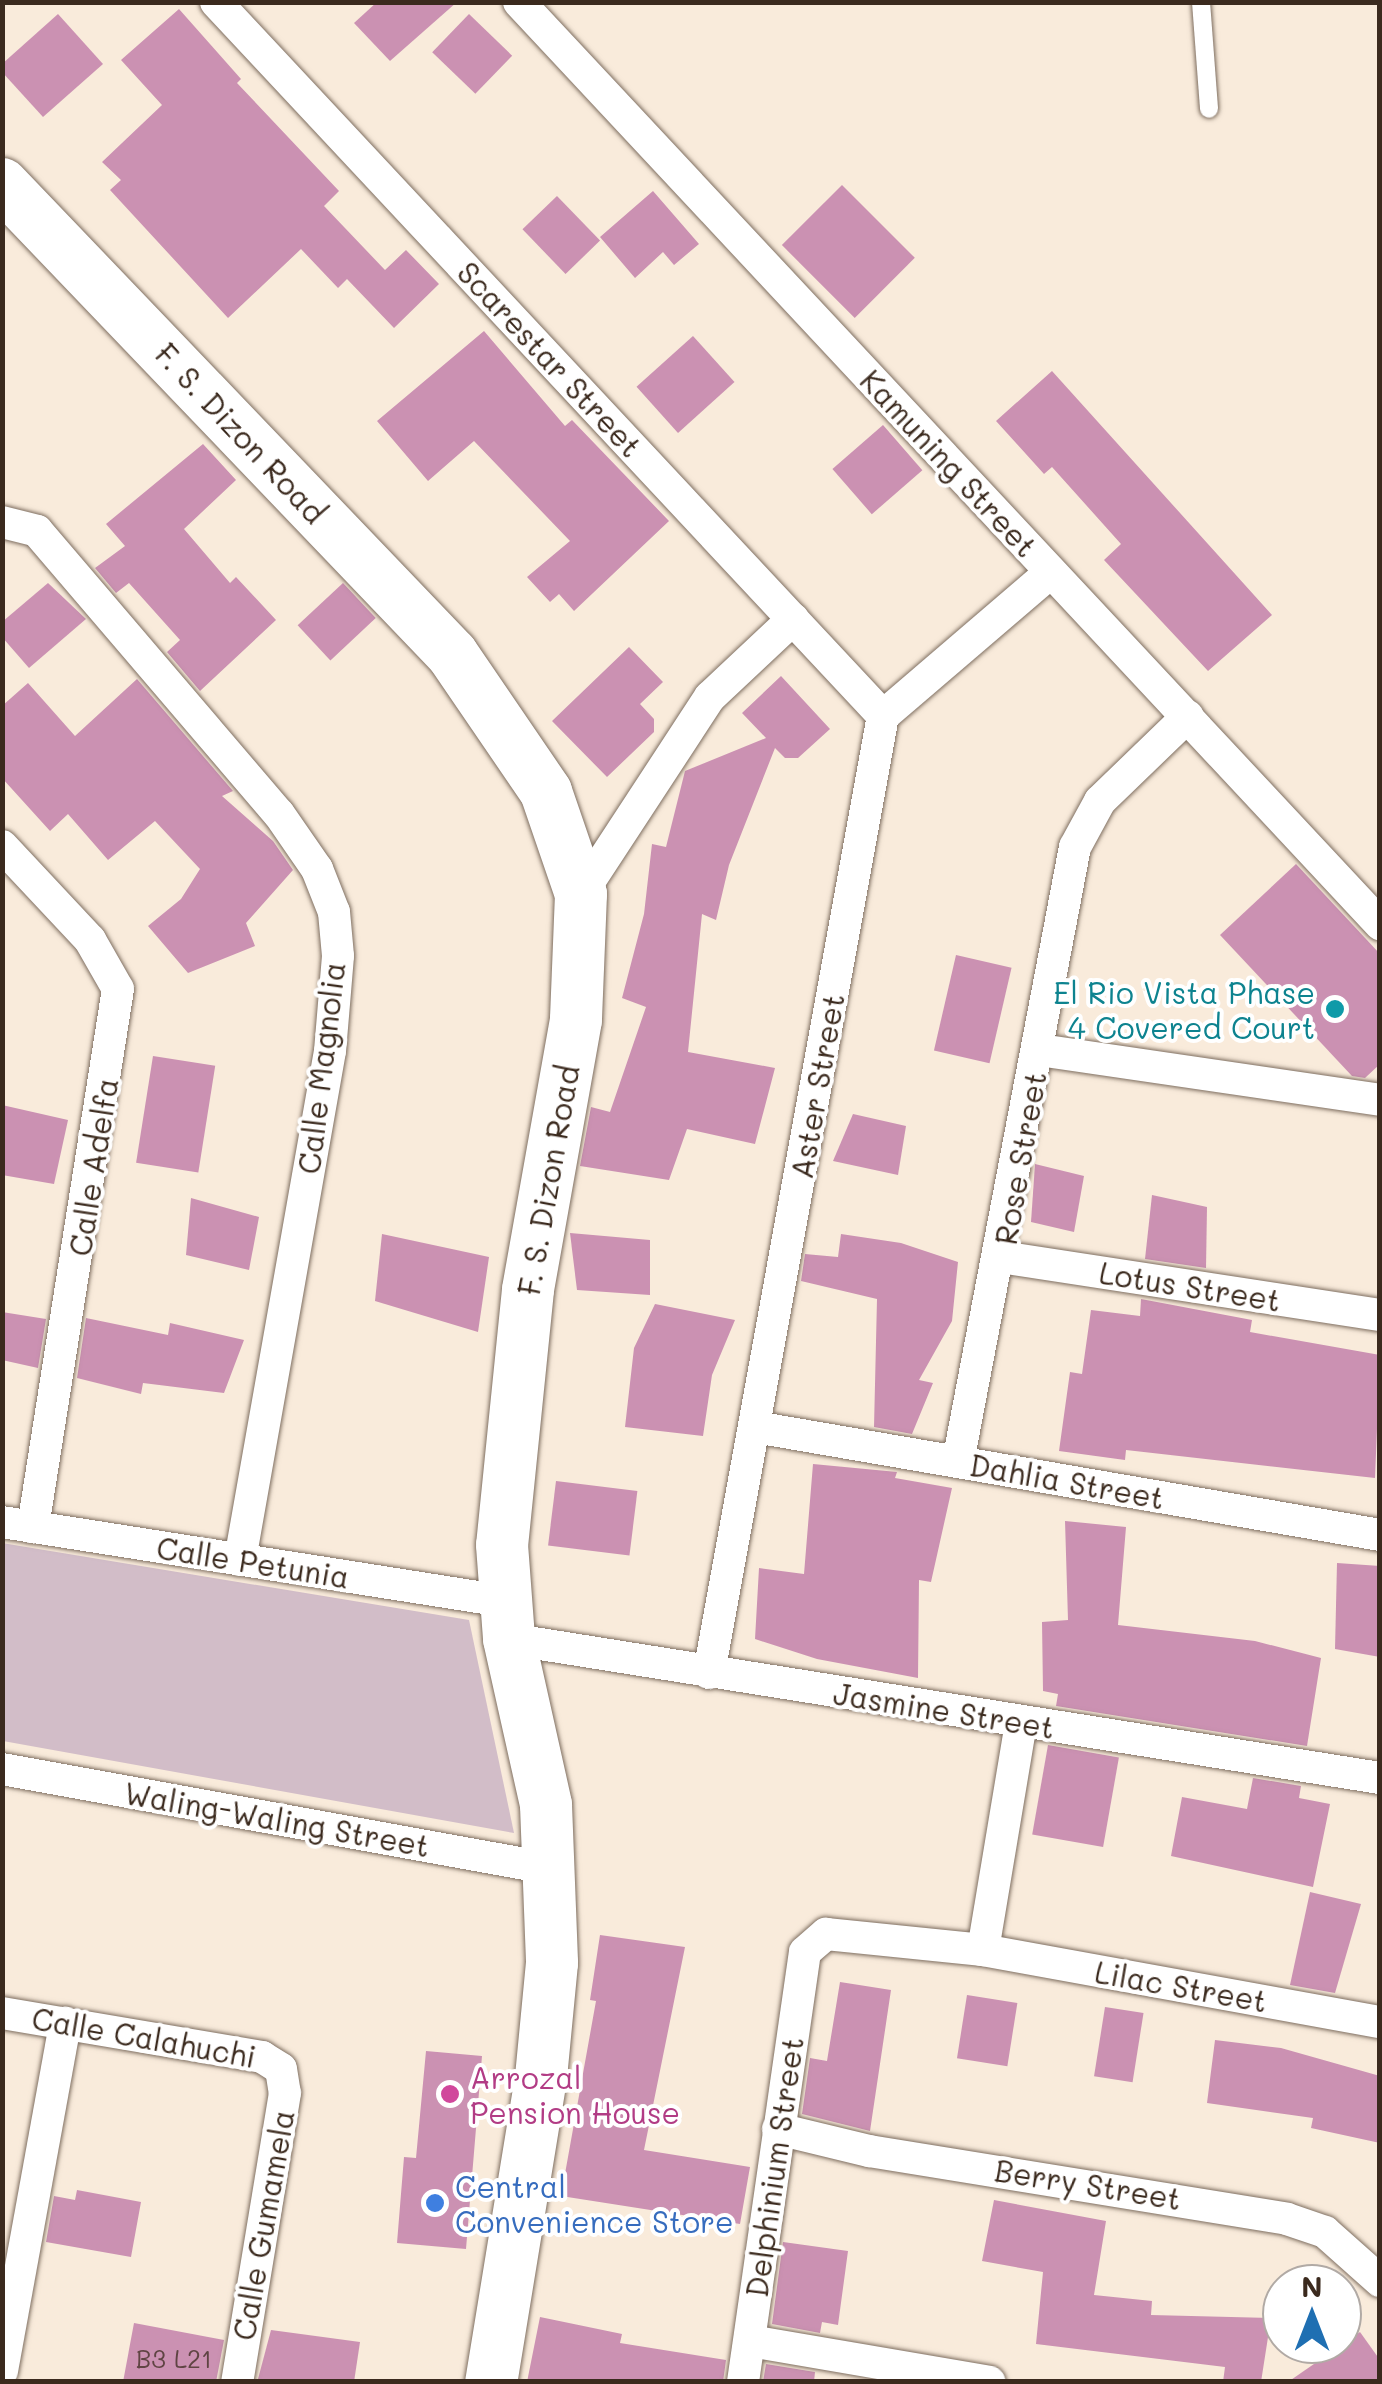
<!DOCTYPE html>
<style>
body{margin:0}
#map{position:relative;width:1382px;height:2384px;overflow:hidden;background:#f9ebdb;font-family:Mali,sans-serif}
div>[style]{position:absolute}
.industrial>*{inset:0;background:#d2bdc8}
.building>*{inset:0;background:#cb91b2;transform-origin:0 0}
.roads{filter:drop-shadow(0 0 2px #7e6e60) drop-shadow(0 0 2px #7e6e60)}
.service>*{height:18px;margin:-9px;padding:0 9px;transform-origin:9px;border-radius:9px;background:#fff}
.minor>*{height:32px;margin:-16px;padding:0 16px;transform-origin:16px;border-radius:16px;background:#fff}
.primary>*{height:52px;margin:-26px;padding:0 26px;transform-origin:26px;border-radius:26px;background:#fff}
.dots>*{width:28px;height:28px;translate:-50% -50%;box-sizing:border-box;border:5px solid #fff;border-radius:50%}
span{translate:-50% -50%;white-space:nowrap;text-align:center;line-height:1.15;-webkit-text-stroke:8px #fff;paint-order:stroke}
.number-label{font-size:25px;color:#5f4443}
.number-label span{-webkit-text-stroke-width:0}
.street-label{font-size:30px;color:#3b2a1e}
.culture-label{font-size:30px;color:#0d838f}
.right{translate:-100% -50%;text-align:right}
.hotel-label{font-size:30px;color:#b23c85}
.left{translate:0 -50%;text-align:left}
.shop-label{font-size:30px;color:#366cbe}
.frame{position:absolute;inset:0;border:5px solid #3b2a1e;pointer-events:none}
.north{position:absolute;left:1262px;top:2264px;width:100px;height:100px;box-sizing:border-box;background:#fff;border:2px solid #b1aaa5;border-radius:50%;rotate:0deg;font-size:28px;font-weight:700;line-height:40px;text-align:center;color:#3b2a1e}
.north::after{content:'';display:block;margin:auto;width:35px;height:45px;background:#1f6fb2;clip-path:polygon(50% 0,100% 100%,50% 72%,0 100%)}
</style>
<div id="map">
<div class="industrial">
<div style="clip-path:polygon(2px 1543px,469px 1620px,514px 1833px,3px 1741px)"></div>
</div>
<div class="building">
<div style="clip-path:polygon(377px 2px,457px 2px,390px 61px,354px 23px)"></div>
<div style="clip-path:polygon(179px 9px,241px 79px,237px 83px,339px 191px,324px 206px,385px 270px,406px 250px,439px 284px,394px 328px,347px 279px,338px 288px,301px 249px,228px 318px,110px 190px,121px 180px,102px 162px,162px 105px,121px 60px)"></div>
<div style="clip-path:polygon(58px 14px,103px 64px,43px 117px,2px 72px,2px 64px)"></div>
<div style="left:469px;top:14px;width:60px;height:53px;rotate:44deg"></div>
<div style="left:842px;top:185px;width:103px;height:85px;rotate:45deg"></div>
<div style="clip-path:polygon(653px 191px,699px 244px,674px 265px,663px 252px,635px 278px,600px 237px)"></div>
<div style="left:557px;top:196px;width:62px;height:48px;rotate:46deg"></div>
<div style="clip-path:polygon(484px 331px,565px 426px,572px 420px,669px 521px,574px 611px,559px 594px,550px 602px,527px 577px,570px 541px,474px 441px,428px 481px,377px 421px)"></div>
<div style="left:693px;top:336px;width:62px;height:76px;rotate:48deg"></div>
<div style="clip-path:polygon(1052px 371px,1272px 615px,1208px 671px,1104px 560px,1121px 544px,1052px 467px,1044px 474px,996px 421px)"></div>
<div style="left:883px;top:425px;width:60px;height:67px;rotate:49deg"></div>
<div style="clip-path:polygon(203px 444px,236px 480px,184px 529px,230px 583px,236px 577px,276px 620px,200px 691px,167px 652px,180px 640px,129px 583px,116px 593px,95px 568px,125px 546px,106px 524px)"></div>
<div style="clip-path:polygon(48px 583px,86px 619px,29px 668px,2px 637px,2px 622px)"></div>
<div style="left:343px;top:583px;width:48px;height:62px;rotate:47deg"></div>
<div style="clip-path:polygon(629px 647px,663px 682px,640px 704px,654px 719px,654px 732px,607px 777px,552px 721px)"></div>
<div style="clip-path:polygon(781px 676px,830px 729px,798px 758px,785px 758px,775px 748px,729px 865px,716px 920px,702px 914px,688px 1052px,775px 1068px,755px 1144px,687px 1129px,669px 1180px,580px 1166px,591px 1107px,610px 1112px,646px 1007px,622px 998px,644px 914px,652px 844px,666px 847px,685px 771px,766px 738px,742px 713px)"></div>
<div style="clip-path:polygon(137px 679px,233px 791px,222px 796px,273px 841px,293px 870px,246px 923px,255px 946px,188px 973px,148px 926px,181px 899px,200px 869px,155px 821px,108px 860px,68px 814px,50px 831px,2px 778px,2px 706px,28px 683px,75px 736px)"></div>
<div style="clip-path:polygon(1296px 864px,1380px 954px,1380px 1064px,1365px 1078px,1352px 1076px,1220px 935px)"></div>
<div style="left:956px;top:955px;width:57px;height:98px;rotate:13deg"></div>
<div style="left:153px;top:1056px;width:63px;height:108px;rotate:9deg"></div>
<div style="clip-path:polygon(2px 1105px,68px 1120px,54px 1184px,2px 1175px)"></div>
<div style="clip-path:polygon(853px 1114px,906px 1126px,898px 1175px,833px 1161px)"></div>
<div style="clip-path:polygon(1035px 1164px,1084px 1176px,1074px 1232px,1031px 1222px)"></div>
<div style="clip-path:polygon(1152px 1195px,1207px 1207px,1206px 1268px,1145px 1259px)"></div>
<div style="clip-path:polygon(191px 1198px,259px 1217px,249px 1270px,186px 1255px)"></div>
<div style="clip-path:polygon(570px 1233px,650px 1240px,650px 1295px,577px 1290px)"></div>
<div style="clip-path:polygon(382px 1234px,489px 1257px,478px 1332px,375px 1301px)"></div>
<div style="clip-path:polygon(841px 1234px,901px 1243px,958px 1262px,952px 1321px,919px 1380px,933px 1383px,912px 1434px,874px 1427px,877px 1299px,801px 1281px,805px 1254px,838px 1257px)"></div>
<div style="clip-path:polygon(1141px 1299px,1252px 1320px,1250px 1332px,1380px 1355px,1375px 1478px,1126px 1450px,1125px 1460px,1059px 1451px,1070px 1372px,1082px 1374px,1091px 1310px,1140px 1316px)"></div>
<div style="clip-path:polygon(655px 1304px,735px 1320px,712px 1375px,703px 1436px,625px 1427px,634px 1348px)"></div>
<div style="clip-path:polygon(2px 1312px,46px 1319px,38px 1368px,2px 1360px)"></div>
<div style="clip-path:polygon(86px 1318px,168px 1335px,170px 1323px,244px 1340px,224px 1393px,143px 1383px,141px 1394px,77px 1378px)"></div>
<div style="clip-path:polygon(813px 1464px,897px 1472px,895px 1478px,952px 1488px,931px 1582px,919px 1580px,918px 1678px,817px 1659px,755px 1639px,759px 1568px,804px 1574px)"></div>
<div style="left:556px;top:1481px;width:82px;height:65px;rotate:7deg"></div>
<div style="clip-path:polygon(1065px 1521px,1126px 1527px,1118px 1625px,1255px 1641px,1321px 1658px,1307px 1746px,1056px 1706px,1058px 1694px,1043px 1691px,1042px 1622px,1068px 1620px)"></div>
<div style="clip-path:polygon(1337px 1563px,1380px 1566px,1380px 1657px,1335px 1649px)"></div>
<div style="left:1048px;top:1745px;width:72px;height:91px;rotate:10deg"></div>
<div style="clip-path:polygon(1253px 1778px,1301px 1786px,1299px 1798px,1330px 1804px,1313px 1887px,1171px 1856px,1182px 1797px,1247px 1809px)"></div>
<div style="clip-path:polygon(1310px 1892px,1361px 1904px,1335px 1993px,1290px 1985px)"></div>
<div style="clip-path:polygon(600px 1935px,685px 1947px,644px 2150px,750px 2167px,740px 2224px,561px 2196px,596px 2001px,590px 2000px)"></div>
<div style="clip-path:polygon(840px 1982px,891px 1990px,870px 2131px,802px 2114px,810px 2058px,827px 2061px)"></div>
<div style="left:967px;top:1995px;width:51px;height:64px;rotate:9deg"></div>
<div style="left:1105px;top:2007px;width:39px;height:70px;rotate:9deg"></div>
<div style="clip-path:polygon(1215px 2040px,1281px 2048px,1380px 2076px,1380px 2143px,1311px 2128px,1313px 2118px,1207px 2103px)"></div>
<div style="clip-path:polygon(426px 2051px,482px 2056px,466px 2249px,397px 2243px,404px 2157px,416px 2158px)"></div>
<div style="clip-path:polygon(77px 2190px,141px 2202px,131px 2257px,46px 2242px,54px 2196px,75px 2200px)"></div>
<div style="clip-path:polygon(994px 2200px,1106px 2221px,1094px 2295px,1152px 2301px,1151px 2315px,1271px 2318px,1261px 2382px,1223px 2382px,1225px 2367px,1036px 2344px,1043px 2272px,982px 2261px)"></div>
<div style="clip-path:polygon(783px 2242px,848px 2251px,838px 2325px,822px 2322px,820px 2333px,772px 2324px)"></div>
<div style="clip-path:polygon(540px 2317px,622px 2334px,620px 2343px,726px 2360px,723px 2382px,527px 2382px)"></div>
<div style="clip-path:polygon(134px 2323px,224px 2340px,216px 2382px,123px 2382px)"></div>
<div style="clip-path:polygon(271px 2330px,360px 2342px,354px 2382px,258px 2379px)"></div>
<div style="clip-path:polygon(1360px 2332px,1380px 2360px,1380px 2382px,1288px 2382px)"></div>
<div style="clip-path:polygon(766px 2364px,815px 2372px,814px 2382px,763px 2382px)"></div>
</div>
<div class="roads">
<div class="service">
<div style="left:1201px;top:2px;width:107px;rotate:85.7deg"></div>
</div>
<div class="minor">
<div style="left:216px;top:2px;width:977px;rotate:46.95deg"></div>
<div style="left:519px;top:2px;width:1262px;rotate:46.96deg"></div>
<div style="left:2px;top:522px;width:36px;rotate:14deg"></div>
<div style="left:37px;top:531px;width:372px;rotate:49.5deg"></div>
<div style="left:279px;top:814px;width:67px;rotate:55.4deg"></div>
<div style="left:317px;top:869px;width:46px;rotate:68.4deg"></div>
<div style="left:334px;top:912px;width:44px;rotate:84.8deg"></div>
<div style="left:338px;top:956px;width:95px;rotate:94.8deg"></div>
<div style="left:330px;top:1051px;width:517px;rotate:100.03deg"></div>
<div style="left:2px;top:846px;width:129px;rotate:46.9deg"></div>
<div style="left:90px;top:940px;width:56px;rotate:60.3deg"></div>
<div style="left:118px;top:989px;width:545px;rotate:98.98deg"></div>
<div style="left:581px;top:894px;width:235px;rotate:-56.8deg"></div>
<div style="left:710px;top:697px;width:114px;rotate:-43.2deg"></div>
<div style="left:1039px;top:1050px;width:345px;rotate:8.3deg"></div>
<div style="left:1001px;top:1257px;width:383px;rotate:8.7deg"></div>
<div style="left:755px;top:1427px;width:634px;rotate:9.8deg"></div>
<div style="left:958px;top:1462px;width:626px;rotate:-79.23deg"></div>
<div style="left:1075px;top:847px;width:52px;rotate:-61.5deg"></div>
<div style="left:1100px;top:801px;width:122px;rotate:-44deg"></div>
<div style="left:2px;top:1522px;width:507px;rotate:8.96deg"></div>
<div style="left:509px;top:1639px;width:882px;rotate:9.07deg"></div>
<div style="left:709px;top:1673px;width:973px;rotate:-79.7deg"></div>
<div style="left:883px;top:716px;width:221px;rotate:-40.6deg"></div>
<div style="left:2px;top:1769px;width:559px;rotate:10.3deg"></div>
<div style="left:983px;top:1950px;width:231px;rotate:-80.5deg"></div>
<div style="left:2px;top:2013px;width:264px;rotate:9.6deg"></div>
<div style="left:262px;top:2057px;width:22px;rotate:32deg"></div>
<div style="left:281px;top:2069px;width:24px;rotate:81deg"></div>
<div style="left:285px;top:2093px;width:293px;rotate:99.4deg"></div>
<div style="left:778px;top:2129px;width:94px;rotate:13.6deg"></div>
<div style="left:869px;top:2151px;width:423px;rotate:9.2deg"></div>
<div style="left:1287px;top:2219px;width:40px;rotate:18.9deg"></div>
<div style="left:1325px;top:2232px;width:74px;rotate:41.7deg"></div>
<div style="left:750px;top:2341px;width:243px;rotate:9.7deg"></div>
<div style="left:2px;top:2371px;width:354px;rotate:-79.7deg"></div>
<div style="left:743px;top:2382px;width:434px;rotate:-81.8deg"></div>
<div style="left:805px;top:1952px;width:28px;rotate:-41deg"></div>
<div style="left:826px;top:1934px;width:158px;rotate:5.8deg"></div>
<div style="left:983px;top:1950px;width:403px;rotate:10.3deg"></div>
</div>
<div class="primary">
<div style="left:2px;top:184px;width:651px;rotate:46.25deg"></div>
<div style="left:452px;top:654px;width:167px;rotate:55.7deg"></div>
<div style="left:546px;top:792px;width:108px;rotate:71.1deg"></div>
<div style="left:581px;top:894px;width:126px;rotate:92.3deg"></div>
<div style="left:576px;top:1020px;width:274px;rotate:100.1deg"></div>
<div style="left:528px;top:1290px;width:256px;rotate:95.8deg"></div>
<div style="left:502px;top:1545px;width:94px;rotate:85.7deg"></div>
<div style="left:509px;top:1639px;width:170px;rotate:77.4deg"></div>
<div style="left:546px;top:1805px;width:158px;rotate:87.8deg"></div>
<div style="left:552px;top:1963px;width:116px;rotate:95.5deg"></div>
<div style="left:541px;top:2078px;width:308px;rotate:99.3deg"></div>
</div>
</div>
<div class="dots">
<div style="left:1335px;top:1009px;background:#0f9aa8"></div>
<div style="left:450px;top:2094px;background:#d1479c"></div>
<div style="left:435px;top:2203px;background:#3f7fe0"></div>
</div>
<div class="number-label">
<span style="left:174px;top:2358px">B3 L21</span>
</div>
<div class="street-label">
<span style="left:550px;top:359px;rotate:47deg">Scarestar Street</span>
<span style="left:241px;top:433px;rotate:47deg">F. S. Dizon Road</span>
<span style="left:949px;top:463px;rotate:47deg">Kamuning Street</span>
<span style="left:321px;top:1068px;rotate:-83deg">Calle Magnolia</span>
<span style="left:817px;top:1086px;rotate:-80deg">Aster Street</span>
<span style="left:1020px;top:1158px;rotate:-80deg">Rose Street</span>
<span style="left:93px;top:1167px;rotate:-81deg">Calle Adelfa</span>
<span style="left:548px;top:1180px;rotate:-80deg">F. S. Dizon Road</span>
<span style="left:1190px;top:1286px;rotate:9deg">Lotus Street</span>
<span style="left:1067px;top:1481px;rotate:10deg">Dahlia Street</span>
<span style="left:253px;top:1562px;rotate:9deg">Calle Petunia</span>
<span style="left:944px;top:1710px;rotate:9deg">Jasmine Street</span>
<span style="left:277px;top:1819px;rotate:10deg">Waling-Waling Street</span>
<span style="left:1181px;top:1986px;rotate:10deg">Lilac Street</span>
<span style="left:144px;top:2037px;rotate:10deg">Calle Calahuchi</span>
<span style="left:774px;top:2167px;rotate:-82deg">Delphinium Street</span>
<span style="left:1088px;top:2184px;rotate:9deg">Berry Street</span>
<span style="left:263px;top:2225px;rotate:-80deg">Calle Gumamela</span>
</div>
<div class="culture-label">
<span class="right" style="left:1315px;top:1009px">El Rio Vista Phase<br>4 Covered Court</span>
</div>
<div class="hotel-label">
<span class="left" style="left:470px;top:2094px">Arrozal<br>Pension House</span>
</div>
<div class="shop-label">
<span class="left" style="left:455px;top:2203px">Central<br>Convenience Store</span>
</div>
<div class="frame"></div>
<div class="north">N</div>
</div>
